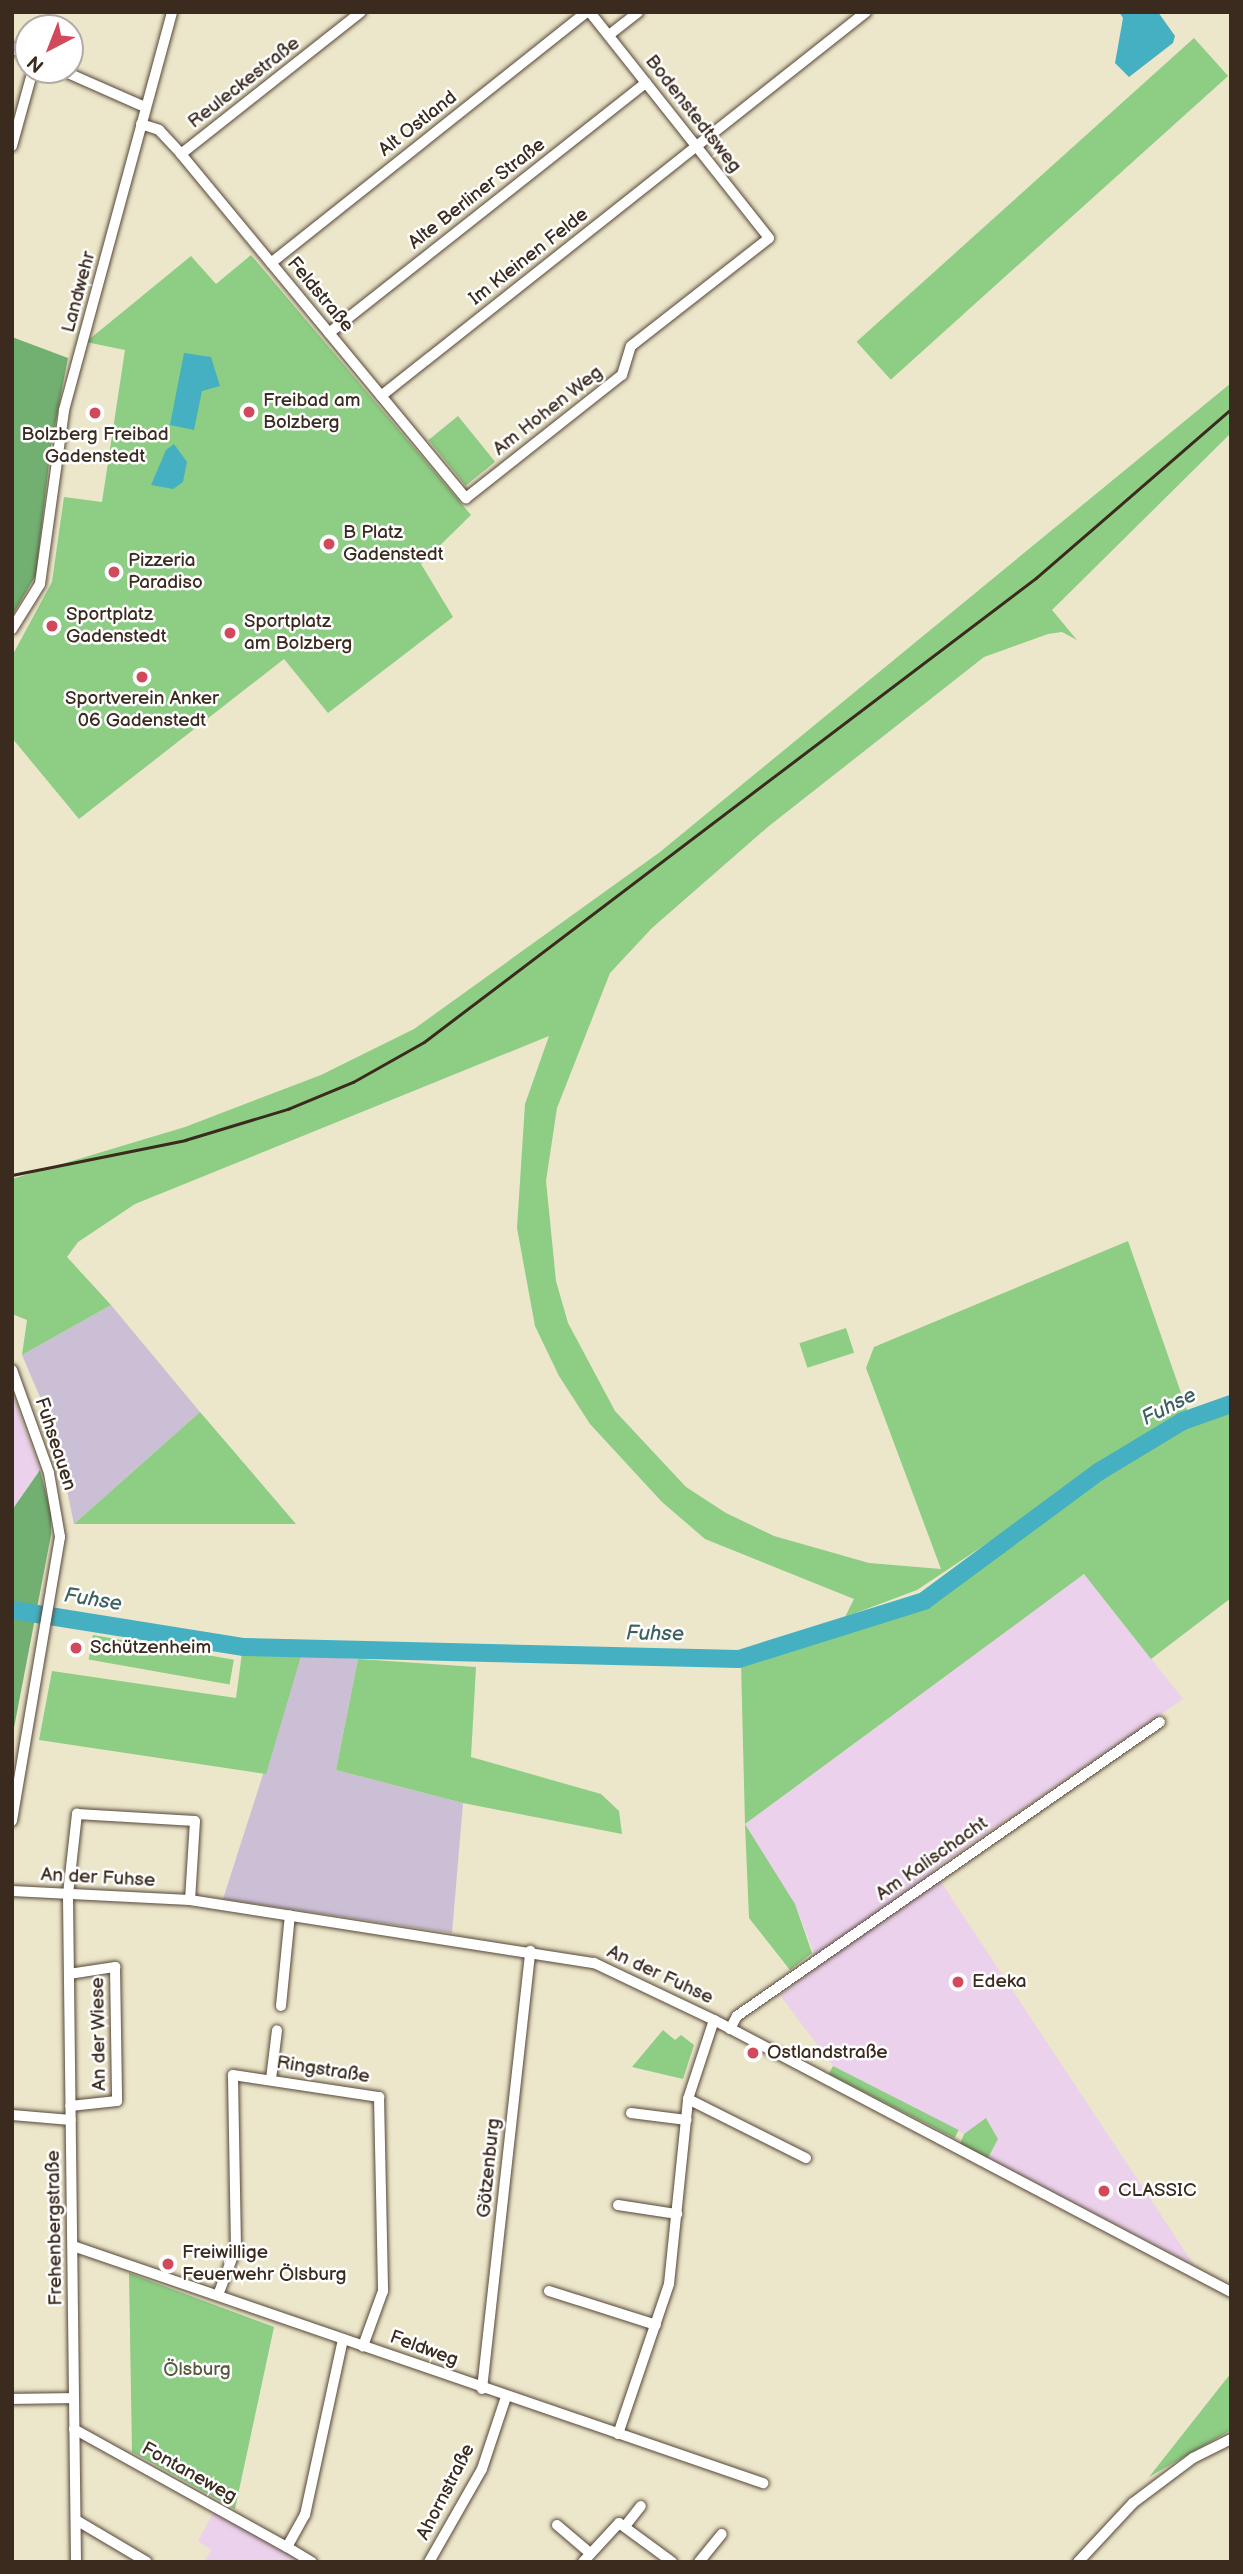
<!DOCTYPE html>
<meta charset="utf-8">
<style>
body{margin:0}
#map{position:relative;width:1243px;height:2574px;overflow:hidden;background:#ece6ca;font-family:"Balsamiq Sans",sans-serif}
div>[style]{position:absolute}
.built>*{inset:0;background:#ebd1eb}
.industrial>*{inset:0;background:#cbbfd5}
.green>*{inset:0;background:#8ecd84;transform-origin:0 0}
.forest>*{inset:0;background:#72b072}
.water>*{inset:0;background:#44b0c2}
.river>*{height:18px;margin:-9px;padding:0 9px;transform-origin:9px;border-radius:9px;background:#44b0c2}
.roads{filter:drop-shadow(0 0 2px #564638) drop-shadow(0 0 2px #564638)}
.minor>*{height:10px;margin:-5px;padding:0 5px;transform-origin:5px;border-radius:5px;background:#fff}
.rail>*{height:2.5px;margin:-1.25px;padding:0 1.25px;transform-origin:1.25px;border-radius:1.25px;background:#3b2a1e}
.dots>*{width:19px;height:19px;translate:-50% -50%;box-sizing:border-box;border:4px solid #fff;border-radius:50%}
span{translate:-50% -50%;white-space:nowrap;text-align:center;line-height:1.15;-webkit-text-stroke:5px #fff;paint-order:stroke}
.street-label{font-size:19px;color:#3b2a1e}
.poi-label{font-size:19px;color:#3b2a1e}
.left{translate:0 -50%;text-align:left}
.park-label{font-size:19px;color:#545b3d}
.water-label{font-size:21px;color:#3f6060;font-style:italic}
.frame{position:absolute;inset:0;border:14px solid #3b2a1e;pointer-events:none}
.north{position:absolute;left:14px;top:14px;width:70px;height:70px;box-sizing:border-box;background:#fff;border:2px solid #b1aaa5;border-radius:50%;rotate:222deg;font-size:19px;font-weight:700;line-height:28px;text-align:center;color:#3b2a1e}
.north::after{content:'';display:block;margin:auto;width:24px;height:32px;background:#d1495b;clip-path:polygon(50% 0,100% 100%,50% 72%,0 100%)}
</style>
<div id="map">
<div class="built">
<div style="clip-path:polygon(12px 1394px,40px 1470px,12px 1510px)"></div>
<div style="clip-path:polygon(1084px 1574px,1183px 1699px,933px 1870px,1194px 2265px,988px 2158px,998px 2139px,987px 2119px,964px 2134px,833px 2066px,780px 1995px,819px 1966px,795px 1904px,745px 1824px)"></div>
<div style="clip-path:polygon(216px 2508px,314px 2562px,204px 2562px,211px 2550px,198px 2541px)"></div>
</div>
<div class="industrial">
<div style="clip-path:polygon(111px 1305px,200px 1412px,74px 1524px,55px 1432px,22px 1355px)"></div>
<div style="clip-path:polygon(301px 1656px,358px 1659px,336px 1770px,463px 1803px,452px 1933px,223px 1899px)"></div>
</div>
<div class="green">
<div style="left:1194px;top:38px;width:51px;height:454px;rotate:48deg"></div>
<div style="clip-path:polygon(251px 255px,471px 515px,421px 564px,453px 617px,328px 713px,284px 659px,79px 819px,12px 738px,12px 656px,52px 582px,64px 497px,102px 502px,125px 350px,86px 342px,191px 256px,216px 284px)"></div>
<div style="clip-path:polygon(1231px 383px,1231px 433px,1052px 610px,1077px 640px,1062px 632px,1048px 634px,984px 657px,769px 826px,652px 928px,610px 973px,557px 1108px,546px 1181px,556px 1281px,568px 1323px,615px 1411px,686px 1487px,726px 1513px,774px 1536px,869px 1563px,941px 1569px,866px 1368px,874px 1347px,1128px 1241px,1187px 1410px,917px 1590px,845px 1617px,854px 1599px,705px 1539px,662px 1502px,590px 1424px,559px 1376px,535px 1326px,517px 1228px,525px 1104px,549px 1036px,135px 1204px,78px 1242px,67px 1257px,111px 1305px,22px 1355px,27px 1320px,12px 1314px,12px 1179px,185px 1127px,321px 1075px,414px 1029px,660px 852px)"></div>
<div style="left:458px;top:416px;width:59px;height:38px;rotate:51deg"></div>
<div style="left:846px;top:1328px;width:26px;height:49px;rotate:72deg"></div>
<div style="clip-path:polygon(1231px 1410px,1231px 1598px,1151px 1659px,1084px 1574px,745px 1824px,795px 1904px,812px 1953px,790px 1970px,749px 1918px,745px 1824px,741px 1663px,925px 1604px,1103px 1477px,1180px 1430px)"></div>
<div style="clip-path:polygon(200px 1412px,296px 1524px,74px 1524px)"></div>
<div style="left:93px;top:1635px;width:143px;height:25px;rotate:10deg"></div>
<div style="clip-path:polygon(242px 1653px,301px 1656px,266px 1774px,39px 1740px,52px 1671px,236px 1698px)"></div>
<div style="clip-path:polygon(358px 1659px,476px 1667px,471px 1757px,601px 1794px,619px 1811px,622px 1834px,463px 1803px,336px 1770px)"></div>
<div style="clip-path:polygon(663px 2030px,675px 2040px,681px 2035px,694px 2045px,683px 2079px,632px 2067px)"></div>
<div style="left:833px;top:2066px;width:141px;height:9px;rotate:27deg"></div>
<div style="clip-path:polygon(986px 2118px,998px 2139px,988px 2158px,960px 2144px,964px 2134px)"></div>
<div style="clip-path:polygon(129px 2273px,274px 2327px,235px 2509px,132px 2452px)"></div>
<div style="clip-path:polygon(1231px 2373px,1231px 2430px,1149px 2477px)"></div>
</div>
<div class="forest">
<div style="clip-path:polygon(12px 337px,68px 358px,51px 446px,36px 575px,12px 616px)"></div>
<div style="clip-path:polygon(40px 1470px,51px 1513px,51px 1535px,13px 1733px,12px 1510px)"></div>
</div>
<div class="water">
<div style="clip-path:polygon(1119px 12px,1158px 12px,1175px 36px,1173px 43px,1129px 77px,1115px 63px,1123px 18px)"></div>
<div style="clip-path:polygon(184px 353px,211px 357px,220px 386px,202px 391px,194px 430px,170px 425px)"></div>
<div style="clip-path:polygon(174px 444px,187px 462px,183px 482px,173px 489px,151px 485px,166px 450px)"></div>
</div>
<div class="river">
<div style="left:12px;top:1610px;width:235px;rotate:9.1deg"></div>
<div style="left:244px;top:1647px;width:495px;rotate:1.4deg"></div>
<div style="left:739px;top:1659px;width:194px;rotate:-17.4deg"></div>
<div style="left:924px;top:1601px;width:219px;rotate:-36.5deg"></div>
<div style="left:1100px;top:1471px;width:97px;rotate:-31.1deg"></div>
<div style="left:1183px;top:1421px;width:51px;rotate:-19.5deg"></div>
</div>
<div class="roads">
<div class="minor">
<div style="left:609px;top:35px;width:37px;rotate:-38deg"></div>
<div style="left:12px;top:48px;width:18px;rotate:27deg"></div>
<div style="left:61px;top:70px;width:92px;rotate:23.8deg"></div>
<div style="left:141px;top:124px;width:19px;rotate:18deg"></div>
<div style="left:159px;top:130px;width:33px;rotate:47deg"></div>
<div style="left:181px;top:154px;width:447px;rotate:50.4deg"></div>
<div style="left:466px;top:498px;width:199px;rotate:-38.3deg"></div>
<div style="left:622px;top:375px;width:30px;rotate:-73deg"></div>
<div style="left:631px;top:346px;width:175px;rotate:-38deg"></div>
<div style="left:769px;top:238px;width:288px;rotate:-128.4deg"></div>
<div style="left:12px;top:146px;width:79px;rotate:-74.6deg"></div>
<div style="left:181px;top:154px;width:229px;rotate:-38.3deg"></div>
<div style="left:271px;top:263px;width:404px;rotate:-38.5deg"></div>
<div style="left:329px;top:333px;width:404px;rotate:-38.3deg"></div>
<div style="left:381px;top:396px;width:619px;rotate:-38.37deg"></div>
<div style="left:12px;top:629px;width:53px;rotate:-58.1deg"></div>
<div style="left:40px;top:584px;width:176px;rotate:-82.1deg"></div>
<div style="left:64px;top:410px;width:412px;rotate:-74.8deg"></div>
<div style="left:12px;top:1370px;width:109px;rotate:70.2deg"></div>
<div style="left:49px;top:1473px;width:65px;rotate:80.2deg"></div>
<div style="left:60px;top:1537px;width:288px;rotate:99.6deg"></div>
<div style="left:12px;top:1891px;width:178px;rotate:2.9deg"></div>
<div style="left:190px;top:1900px;width:409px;rotate:8.9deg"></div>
<div style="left:594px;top:1963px;width:133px;rotate:25.4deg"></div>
<div style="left:714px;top:2020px;width:584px;rotate:27.75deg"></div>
<div style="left:69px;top:1974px;width:47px;rotate:-8.7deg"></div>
<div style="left:115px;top:1967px;width:134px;rotate:89.1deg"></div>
<div style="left:117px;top:2101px;width:47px;rotate:173.9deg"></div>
<div style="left:281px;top:2006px;width:91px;rotate:-84.4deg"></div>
<div style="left:730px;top:2029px;width:15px;rotate:-62deg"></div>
<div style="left:737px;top:2016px;width:515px;rotate:-34.8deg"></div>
<div style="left:271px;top:2079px;width:49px;rotate:-83deg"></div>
<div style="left:688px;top:2099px;width:132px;rotate:26.6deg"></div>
<div style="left:631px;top:2113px;width:56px;rotate:7.1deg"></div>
<div style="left:12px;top:2115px;width:59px;rotate:4.8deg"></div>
<div style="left:618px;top:2205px;width:60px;rotate:8.7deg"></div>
<div style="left:73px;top:2246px;width:730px;rotate:18.96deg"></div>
<div style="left:549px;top:2291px;width:112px;rotate:17.6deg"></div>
<div style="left:218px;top:2295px;width:50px;rotate:-69deg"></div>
<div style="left:236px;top:2248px;width:173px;rotate:-91deg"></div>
<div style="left:233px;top:2075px;width:148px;rotate:8.6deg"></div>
<div style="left:379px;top:2097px;width:194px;rotate:88.8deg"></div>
<div style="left:383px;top:2291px;width:59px;rotate:110deg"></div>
<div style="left:482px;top:2389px;width:441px;rotate:-83.7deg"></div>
<div style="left:12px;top:2399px;width:62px;rotate:-0.9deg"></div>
<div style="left:74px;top:2429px;width:244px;rotate:29deg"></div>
<div style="left:287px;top:2547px;width:37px;rotate:-61deg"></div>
<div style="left:305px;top:2515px;width:180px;rotate:-77.8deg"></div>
<div style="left:618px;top:2434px;width:158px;rotate:-71.2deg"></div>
<div style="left:669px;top:2284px;width:186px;rotate:-84.1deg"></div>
<div style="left:688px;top:2099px;width:83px;rotate:-71.8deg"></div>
<div style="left:76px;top:2520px;width:82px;rotate:30.6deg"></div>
<div style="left:557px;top:2525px;width:43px;rotate:40.3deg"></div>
<div style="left:626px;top:2525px;width:24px;rotate:-52deg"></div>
<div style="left:287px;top:2547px;width:29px;rotate:31deg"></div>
<div style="left:76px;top:2562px;width:668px;rotate:-90.69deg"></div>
<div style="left:68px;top:1894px;width:81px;rotate:-83.6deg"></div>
<div style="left:77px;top:1814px;width:118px;rotate:3.4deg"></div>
<div style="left:195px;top:1821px;width:79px;rotate:93.6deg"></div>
<div style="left:429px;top:2562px;width:107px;rotate:-60.3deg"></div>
<div style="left:482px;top:2469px;width:76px;rotate:-71.6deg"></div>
<div style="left:583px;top:2562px;width:53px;rotate:-47.3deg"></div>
<div style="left:619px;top:2523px;width:66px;rotate:36.3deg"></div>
<div style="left:699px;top:2562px;width:36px;rotate:-51deg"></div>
<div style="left:1078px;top:2562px;width:81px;rotate:-47deg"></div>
<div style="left:1133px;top:2503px;width:75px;rotate:-36.9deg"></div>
<div style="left:1193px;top:2458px;width:42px;rotate:-26.6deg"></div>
</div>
</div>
<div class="rail">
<div style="left:12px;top:1175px;width:177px;rotate:-11.4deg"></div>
<div style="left:185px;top:1140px;width:108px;rotate:-16.8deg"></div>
<div style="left:288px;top:1109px;width:70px;rotate:-22.6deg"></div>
<div style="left:353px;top:1082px;width:81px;rotate:-29.4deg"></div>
<div style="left:424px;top:1042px;width:768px;rotate:-37.17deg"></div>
<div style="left:1036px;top:578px;width:258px;rotate:-40.9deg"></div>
</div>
<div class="dots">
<div style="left:249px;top:412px;background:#d1495b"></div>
<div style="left:95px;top:413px;background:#d1495b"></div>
<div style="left:329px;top:544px;background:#d1495b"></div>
<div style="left:114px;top:572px;background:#d1495b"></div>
<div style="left:52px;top:626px;background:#d1495b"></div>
<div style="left:230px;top:633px;background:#d1495b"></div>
<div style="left:142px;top:677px;background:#d1495b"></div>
<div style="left:76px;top:1648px;background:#d1495b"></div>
<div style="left:958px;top:1982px;background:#d1495b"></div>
<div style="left:753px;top:2053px;background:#d1495b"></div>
<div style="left:1104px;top:2191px;background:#d1495b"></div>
<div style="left:168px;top:2264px;background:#d1495b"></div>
</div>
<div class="street-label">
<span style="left:244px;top:83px;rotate:-38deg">Reuleckestraße</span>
<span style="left:693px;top:114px;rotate:52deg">Bodenstedtsweg</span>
<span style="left:418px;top:124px;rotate:-38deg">Alt Ostland</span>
<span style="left:477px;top:194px;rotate:-38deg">Alte Berliner Straße</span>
<span style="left:529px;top:257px;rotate:-38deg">Im Kleinen Felde</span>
<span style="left:79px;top:292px;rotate:-75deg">Landwehr</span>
<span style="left:320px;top:295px;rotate:50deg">Feldstraße</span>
<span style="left:548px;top:411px;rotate:-38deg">Am Hohen Weg</span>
<span style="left:55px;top:1444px;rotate:72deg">Fuhseauen</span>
<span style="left:932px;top:1859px;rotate:-35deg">Am Kalischacht</span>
<span style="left:98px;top:1878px;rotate:3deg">An der Fuhse</span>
<span style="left:660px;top:1975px;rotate:25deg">An der Fuhse</span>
<span style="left:99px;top:2034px;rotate:-91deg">An der Wiese</span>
<span style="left:323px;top:2070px;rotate:9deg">Ringstraße</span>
<span style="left:489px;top:2168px;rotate:-84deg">Götzenburg</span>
<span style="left:55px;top:2228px;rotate:-91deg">Frehenbergstraße</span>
<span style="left:424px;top:2349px;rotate:20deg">Feldweg</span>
<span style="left:189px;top:2473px;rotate:29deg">Fontaneweg</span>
<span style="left:446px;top:2492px;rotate:-63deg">Ahornstraße</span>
</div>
<div class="poi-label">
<span class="left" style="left:263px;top:412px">Freibad am<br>Bolzberg</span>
<span style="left:95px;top:446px">Bolzberg Freibad<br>Gadenstedt</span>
<span class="left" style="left:343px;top:544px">B Platz<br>Gadenstedt</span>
<span class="left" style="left:128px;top:572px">Pizzeria<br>Paradiso</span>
<span class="left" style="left:66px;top:626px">Sportplatz<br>Gadenstedt</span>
<span class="left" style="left:244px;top:633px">Sportplatz<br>am Bolzberg</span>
<span style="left:142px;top:710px">Sportverein Anker<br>06 Gadenstedt</span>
<span class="left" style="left:90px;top:1648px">Schützenheim</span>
<span class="left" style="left:972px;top:1982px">Edeka</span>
<span class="left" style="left:767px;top:2053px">Ostlandstraße</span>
<span class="left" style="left:1118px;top:2191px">CLASSIC</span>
<span class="left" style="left:182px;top:2264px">Freiwillige<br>Feuerwehr Ölsburg</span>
</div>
<div class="park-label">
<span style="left:197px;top:2370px">Ölsburg</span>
</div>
<div class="water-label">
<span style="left:1169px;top:1407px;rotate:-27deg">Fuhse</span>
<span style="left:93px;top:1600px;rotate:9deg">Fuhse</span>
<span style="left:655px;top:1634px;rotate:1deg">Fuhse</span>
</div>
<div class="frame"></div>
<div class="north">N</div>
</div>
